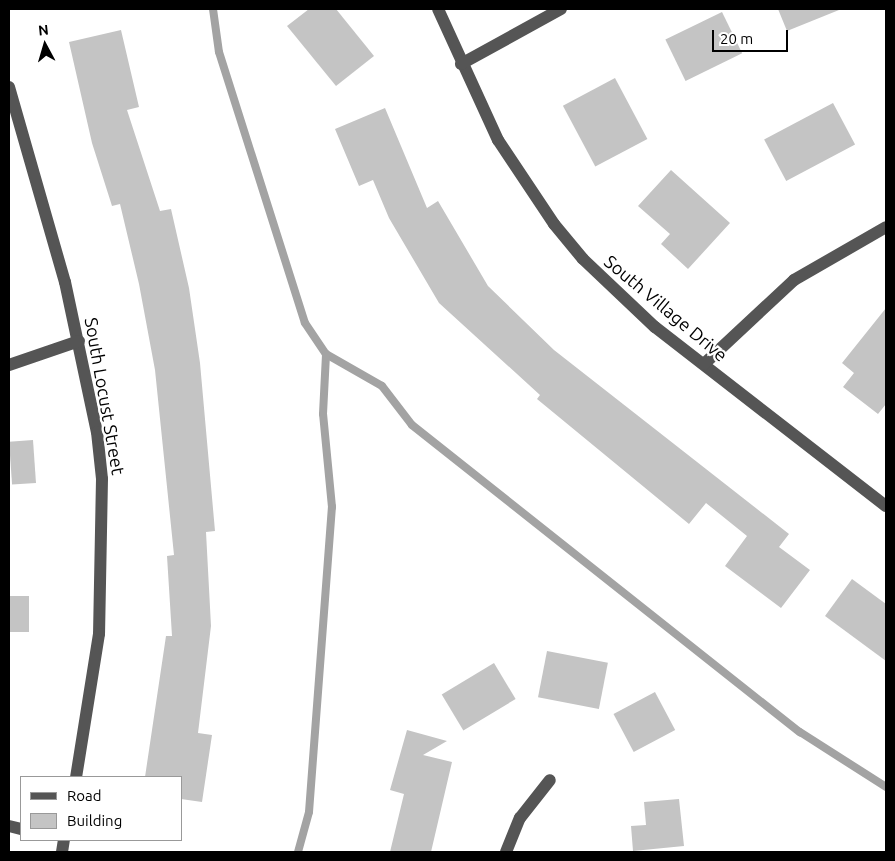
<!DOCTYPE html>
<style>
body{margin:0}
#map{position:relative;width:895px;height:861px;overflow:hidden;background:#fff;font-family:Ubuntu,sans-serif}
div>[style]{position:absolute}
.stream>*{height:8px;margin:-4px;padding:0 4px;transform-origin:4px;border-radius:4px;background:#a3a3a3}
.building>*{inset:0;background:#c4c4c4;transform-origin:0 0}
.minor>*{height:12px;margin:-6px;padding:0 6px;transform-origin:6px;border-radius:6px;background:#555}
span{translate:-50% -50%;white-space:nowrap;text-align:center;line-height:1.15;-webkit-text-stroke:4.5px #fff;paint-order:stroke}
.street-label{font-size:18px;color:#000}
.frame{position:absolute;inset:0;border:10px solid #000;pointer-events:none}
.legend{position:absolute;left:20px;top:776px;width:162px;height:65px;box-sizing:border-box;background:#fff;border:1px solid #999;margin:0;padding:6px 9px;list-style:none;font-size:15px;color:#000}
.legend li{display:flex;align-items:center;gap:10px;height:25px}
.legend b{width:25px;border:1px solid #999}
.north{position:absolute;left:20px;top:20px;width:50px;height:50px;-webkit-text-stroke:4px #fff;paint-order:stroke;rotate:354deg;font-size:14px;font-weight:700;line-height:20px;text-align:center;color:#000}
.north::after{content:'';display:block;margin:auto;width:18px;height:22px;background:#000;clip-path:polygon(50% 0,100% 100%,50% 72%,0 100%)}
.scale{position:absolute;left:712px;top:30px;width:76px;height:22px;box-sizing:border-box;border:2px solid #000;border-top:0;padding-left:6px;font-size:15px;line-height:18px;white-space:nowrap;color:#000;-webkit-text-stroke:4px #fff;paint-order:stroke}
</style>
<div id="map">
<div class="stream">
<div style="left:213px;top:9px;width:43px;rotate:82.1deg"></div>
<div style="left:219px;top:52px;width:284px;rotate:72.4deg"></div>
<div style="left:305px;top:323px;width:37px;rotate:56deg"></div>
<div style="left:326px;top:354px;width:64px;rotate:29.7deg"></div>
<div style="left:382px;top:386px;width:49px;rotate:52.4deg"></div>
<div style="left:412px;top:425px;width:495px;rotate:38.4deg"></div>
<div style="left:800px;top:732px;width:102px;rotate:32.6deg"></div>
<div style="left:298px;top:852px;width:41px;rotate:-74.6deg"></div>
<div style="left:309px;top:812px;width:306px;rotate:-85.7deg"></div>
<div style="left:332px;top:507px;width:93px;rotate:-95.5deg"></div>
<div style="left:323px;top:414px;width:60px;rotate:-87.1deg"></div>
</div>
<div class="building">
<div style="clip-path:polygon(309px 9px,336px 9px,374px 56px,336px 86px,287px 26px)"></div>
<div style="clip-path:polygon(778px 9px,839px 9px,839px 10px,787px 31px)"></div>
<div style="left:722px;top:12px;width:46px;height:63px;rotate:64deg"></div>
<div style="clip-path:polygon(121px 30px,139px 107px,127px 110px,160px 211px,171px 209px,189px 288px,200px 363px,215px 531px,206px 532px,211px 626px,198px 733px,212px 735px,202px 802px,181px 799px,181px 777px,145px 777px,166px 636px,172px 636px,167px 556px,174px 555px,155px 370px,139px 284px,120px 204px,112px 206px,92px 143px,69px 42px)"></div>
<div style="left:615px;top:78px;width:69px;height:59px;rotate:62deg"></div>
<div style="left:833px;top:103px;width:47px;height:78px;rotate:62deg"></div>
<div style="clip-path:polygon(385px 108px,427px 208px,438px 201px,488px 286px,554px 350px,789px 534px,779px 547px,810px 570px,781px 608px,725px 566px,747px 536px,706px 503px,689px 524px,537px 399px,540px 395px,439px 303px,389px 218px,373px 180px,359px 186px,335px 129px)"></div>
<div style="clip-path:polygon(671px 170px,730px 223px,688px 269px,661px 244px,670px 234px,638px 206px)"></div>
<div style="clip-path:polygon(886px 308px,886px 404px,878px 414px,843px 387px,854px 373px,842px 363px)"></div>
<div style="left:33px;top:440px;width:43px;height:24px;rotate:86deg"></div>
<div style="clip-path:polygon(852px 579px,886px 604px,886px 661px,825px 616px)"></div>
<div style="left:9px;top:596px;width:20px;height:36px"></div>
<div style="left:547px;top:651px;width:62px;height:47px;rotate:11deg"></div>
<div style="left:494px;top:663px;width:42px;height:61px;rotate:59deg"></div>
<div style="left:655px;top:692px;width:43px;height:47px;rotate:62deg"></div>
<div style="clip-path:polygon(407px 730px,447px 741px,423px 755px,452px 762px,431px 852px,390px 852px,404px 794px,390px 790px)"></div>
<div style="clip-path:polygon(679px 799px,684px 846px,633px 851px,631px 826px,646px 825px,644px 802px)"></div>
</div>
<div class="minor">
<div style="left:438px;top:9px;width:144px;rotate:65.4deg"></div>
<div style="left:498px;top:140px;width:101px;rotate:56.3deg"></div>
<div style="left:554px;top:224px;width:45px;rotate:50.4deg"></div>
<div style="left:583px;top:259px;width:99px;rotate:43.4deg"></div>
<div style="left:655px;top:327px;width:292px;rotate:37.8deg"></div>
<div style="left:461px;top:64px;width:114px;rotate:-28.8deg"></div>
<div style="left:9px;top:87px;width:203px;rotate:74deg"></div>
<div style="left:65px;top:282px;width:153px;rotate:78deg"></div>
<div style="left:97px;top:432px;width:47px;rotate:83.9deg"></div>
<div style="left:102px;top:479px;width:155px;rotate:91.1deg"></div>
<div style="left:99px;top:634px;width:145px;rotate:99.1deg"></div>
<div style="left:704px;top:364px;width:123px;rotate:-43deg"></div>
<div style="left:794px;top:280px;width:106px;rotate:-29.9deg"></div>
<div style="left:9px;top:365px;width:74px;rotate:-18.9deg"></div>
<div style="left:9px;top:826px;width:12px;rotate:14deg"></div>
<div style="left:62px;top:852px;width:12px;rotate:-81deg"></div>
<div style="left:506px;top:852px;width:37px;rotate:-68deg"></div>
<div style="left:520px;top:818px;width:48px;rotate:-51.7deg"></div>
</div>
<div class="street-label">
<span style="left:666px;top:308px;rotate:40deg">South Village Drive</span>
<span style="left:105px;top:396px;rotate:80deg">South Locust Street</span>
</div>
<div class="frame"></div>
<ul class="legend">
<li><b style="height:6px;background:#555"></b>Road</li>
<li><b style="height:14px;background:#c4c4c4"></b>Building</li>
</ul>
<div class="north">N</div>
<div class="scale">20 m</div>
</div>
